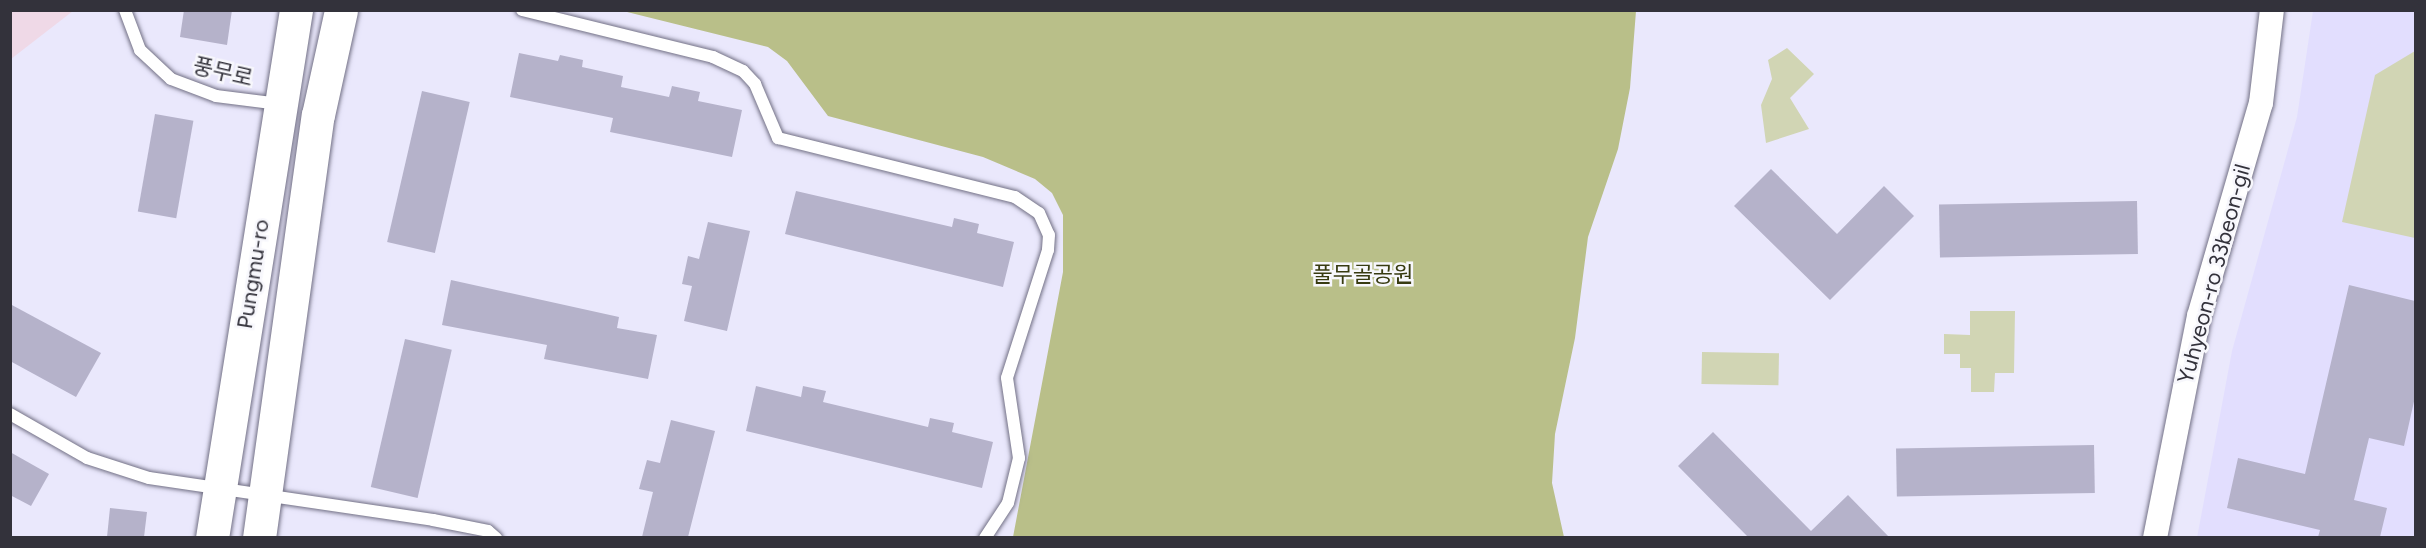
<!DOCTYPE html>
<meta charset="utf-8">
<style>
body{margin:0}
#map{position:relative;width:2426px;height:548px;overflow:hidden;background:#eae8fc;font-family:Figtree,"Noto Sans KR",sans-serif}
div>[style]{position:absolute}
.built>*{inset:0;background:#e2defe}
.industrial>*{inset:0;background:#efd9e7}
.green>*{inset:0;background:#d1d5b4;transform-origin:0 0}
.forest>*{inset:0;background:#b9bf89}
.building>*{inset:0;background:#b5b2ca;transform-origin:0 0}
.roads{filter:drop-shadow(0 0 2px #727085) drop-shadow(0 0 2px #727085)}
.lane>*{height:12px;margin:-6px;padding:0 6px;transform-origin:6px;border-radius:6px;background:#fff}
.street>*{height:24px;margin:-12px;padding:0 12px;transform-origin:12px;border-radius:12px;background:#fff}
.secondary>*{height:33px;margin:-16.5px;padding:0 16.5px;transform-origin:16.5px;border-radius:16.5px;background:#fff}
span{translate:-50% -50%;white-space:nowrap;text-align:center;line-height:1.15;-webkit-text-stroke:5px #f7f7fc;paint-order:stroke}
.street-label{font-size:22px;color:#33323b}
.park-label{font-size:22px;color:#383b11}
.frame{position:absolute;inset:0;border:12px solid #33323b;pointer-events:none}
</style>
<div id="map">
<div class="built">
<div style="clip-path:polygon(2313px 11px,2415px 11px,2415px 537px,2197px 538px,2232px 351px,2297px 117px)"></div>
</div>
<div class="industrial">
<div style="clip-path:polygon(11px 10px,73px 10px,73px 11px,11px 59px)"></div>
</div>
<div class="green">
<div style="clip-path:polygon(1787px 48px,1814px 74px,1790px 98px,1809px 129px,1766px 143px,1761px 105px,1772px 79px,1768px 60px)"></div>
<div style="clip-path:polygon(2415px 51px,2415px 238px,2342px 222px,2375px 75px)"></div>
<div style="clip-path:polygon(1970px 311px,2015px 311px,2014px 373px,1995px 373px,1994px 392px,1971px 392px,1971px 368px,1960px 368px,1960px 354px,1944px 354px,1944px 334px,1970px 335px)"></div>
<div style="left:1702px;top:352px;width:77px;height:32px;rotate:1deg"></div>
</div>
<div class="forest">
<div style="clip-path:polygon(623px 11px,1636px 11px,1630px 88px,1618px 149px,1588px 237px,1575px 338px,1555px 434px,1552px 483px,1564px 537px,1013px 537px,1063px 272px,1063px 215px,1052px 193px,1035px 179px,983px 157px,828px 116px,787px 61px,768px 47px)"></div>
</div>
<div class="building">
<div style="clip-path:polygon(184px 10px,232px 10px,227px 45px,180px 37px)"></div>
<div style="clip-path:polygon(519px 53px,558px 61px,560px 55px,583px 60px,582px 67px,623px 76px,621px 87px,669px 97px,672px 86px,700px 92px,698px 101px,742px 110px,732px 157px,610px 132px,613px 118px,510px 97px)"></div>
<div style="left:422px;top:91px;width:49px;height:155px;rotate:13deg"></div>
<div style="left:155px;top:114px;width:39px;height:99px;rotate:10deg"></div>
<div style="clip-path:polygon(1771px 169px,1837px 234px,1884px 186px,1914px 216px,1830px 300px,1734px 206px)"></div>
<div style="clip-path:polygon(796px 191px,952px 227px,954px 218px,979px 224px,977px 233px,1014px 242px,1003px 287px,785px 234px)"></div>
<div style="left:2137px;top:201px;width:53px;height:198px;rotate:89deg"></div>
<div style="clip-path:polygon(708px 222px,750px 231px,727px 331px,684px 321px,692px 286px,682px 284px,688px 256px,699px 259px)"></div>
<div style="clip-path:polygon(451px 280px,619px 317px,617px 328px,657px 335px,648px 379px,544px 359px,547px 345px,442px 325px)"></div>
<div style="clip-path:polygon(2349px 285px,2415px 301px,2415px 397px,2404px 446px,2369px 438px,2354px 500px,2387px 508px,2380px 537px,2318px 537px,2320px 530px,2227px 508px,2238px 458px,2305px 474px)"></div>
<div style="clip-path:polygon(10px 304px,101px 353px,76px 397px,10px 361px)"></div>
<div style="left:405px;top:339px;width:48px;height:152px;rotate:13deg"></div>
<div style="clip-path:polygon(756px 386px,801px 397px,803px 386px,826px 391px,823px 402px,928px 427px,930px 418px,954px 423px,952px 432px,993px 442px,982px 488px,746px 431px)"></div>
<div style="clip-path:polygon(671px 420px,715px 431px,688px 537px,642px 537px,653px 492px,639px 489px,647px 460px,660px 463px)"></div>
<div style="clip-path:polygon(1713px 432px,1811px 531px,1848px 495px,1889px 537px,1748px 537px,1678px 466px)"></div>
<div style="left:2094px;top:445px;width:48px;height:198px;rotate:89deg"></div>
<div style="clip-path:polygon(10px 452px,49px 474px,31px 506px,10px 495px)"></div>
<div style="clip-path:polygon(110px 508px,147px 512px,144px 537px,107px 537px)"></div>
</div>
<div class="roads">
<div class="lane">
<div style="left:125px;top:10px;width:43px;rotate:69.4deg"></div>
<div style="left:140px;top:50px;width:42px;rotate:43.1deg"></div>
<div style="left:171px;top:79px;width:48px;rotate:20.7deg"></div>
<div style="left:216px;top:96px;width:64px;rotate:7.2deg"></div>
<div style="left:522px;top:10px;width:197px;rotate:13.8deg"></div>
<div style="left:713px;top:57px;width:33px;rotate:25deg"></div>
<div style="left:743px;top:71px;width:18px;rotate:47deg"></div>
<div style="left:755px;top:84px;width:59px;rotate:66.9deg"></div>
<div style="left:778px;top:138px;width:244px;rotate:14deg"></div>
<div style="left:1015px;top:197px;width:29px;rotate:34deg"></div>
<div style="left:1039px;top:213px;width:24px;rotate:66deg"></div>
<div style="left:1049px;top:235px;width:15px;rotate:94deg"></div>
<div style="left:1048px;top:250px;width:134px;rotate:107.8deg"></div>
<div style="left:1007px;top:378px;width:81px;rotate:81.5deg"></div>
<div style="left:1019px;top:458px;width:46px;rotate:103.7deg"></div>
<div style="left:1008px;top:503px;width:42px;rotate:123.3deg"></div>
<div style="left:10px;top:414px;width:89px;rotate:29.7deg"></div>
<div style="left:87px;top:458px;width:65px;rotate:17.9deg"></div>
<div style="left:149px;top:478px;width:287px;rotate:8.4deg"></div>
<div style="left:433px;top:520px;width:56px;rotate:11.3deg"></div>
<div style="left:488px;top:531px;width:11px;rotate:41deg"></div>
</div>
<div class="street">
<div style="left:2155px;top:538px;width:226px;rotate:-78.8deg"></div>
<div style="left:2199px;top:316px;width:222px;rotate:-73.8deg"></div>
<div style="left:2261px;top:103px;width:94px;rotate:-83.3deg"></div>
</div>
<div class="secondary">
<div style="left:212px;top:538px;width:535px;rotate:-80.96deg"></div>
<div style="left:259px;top:538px;width:427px;rotate:-82.1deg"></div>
<div style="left:318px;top:115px;width:107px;rotate:-77.6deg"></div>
</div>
</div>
<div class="street-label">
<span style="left:223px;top:72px;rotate:13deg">풍무로</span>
<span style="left:253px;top:274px;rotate:-81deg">Pungmu-ro</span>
<span style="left:2214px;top:274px;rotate:-75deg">Yuhyeon-ro 33beon-gil</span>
</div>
<div class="park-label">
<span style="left:1363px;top:275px">풀무골공원</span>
</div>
<div class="frame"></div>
</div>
